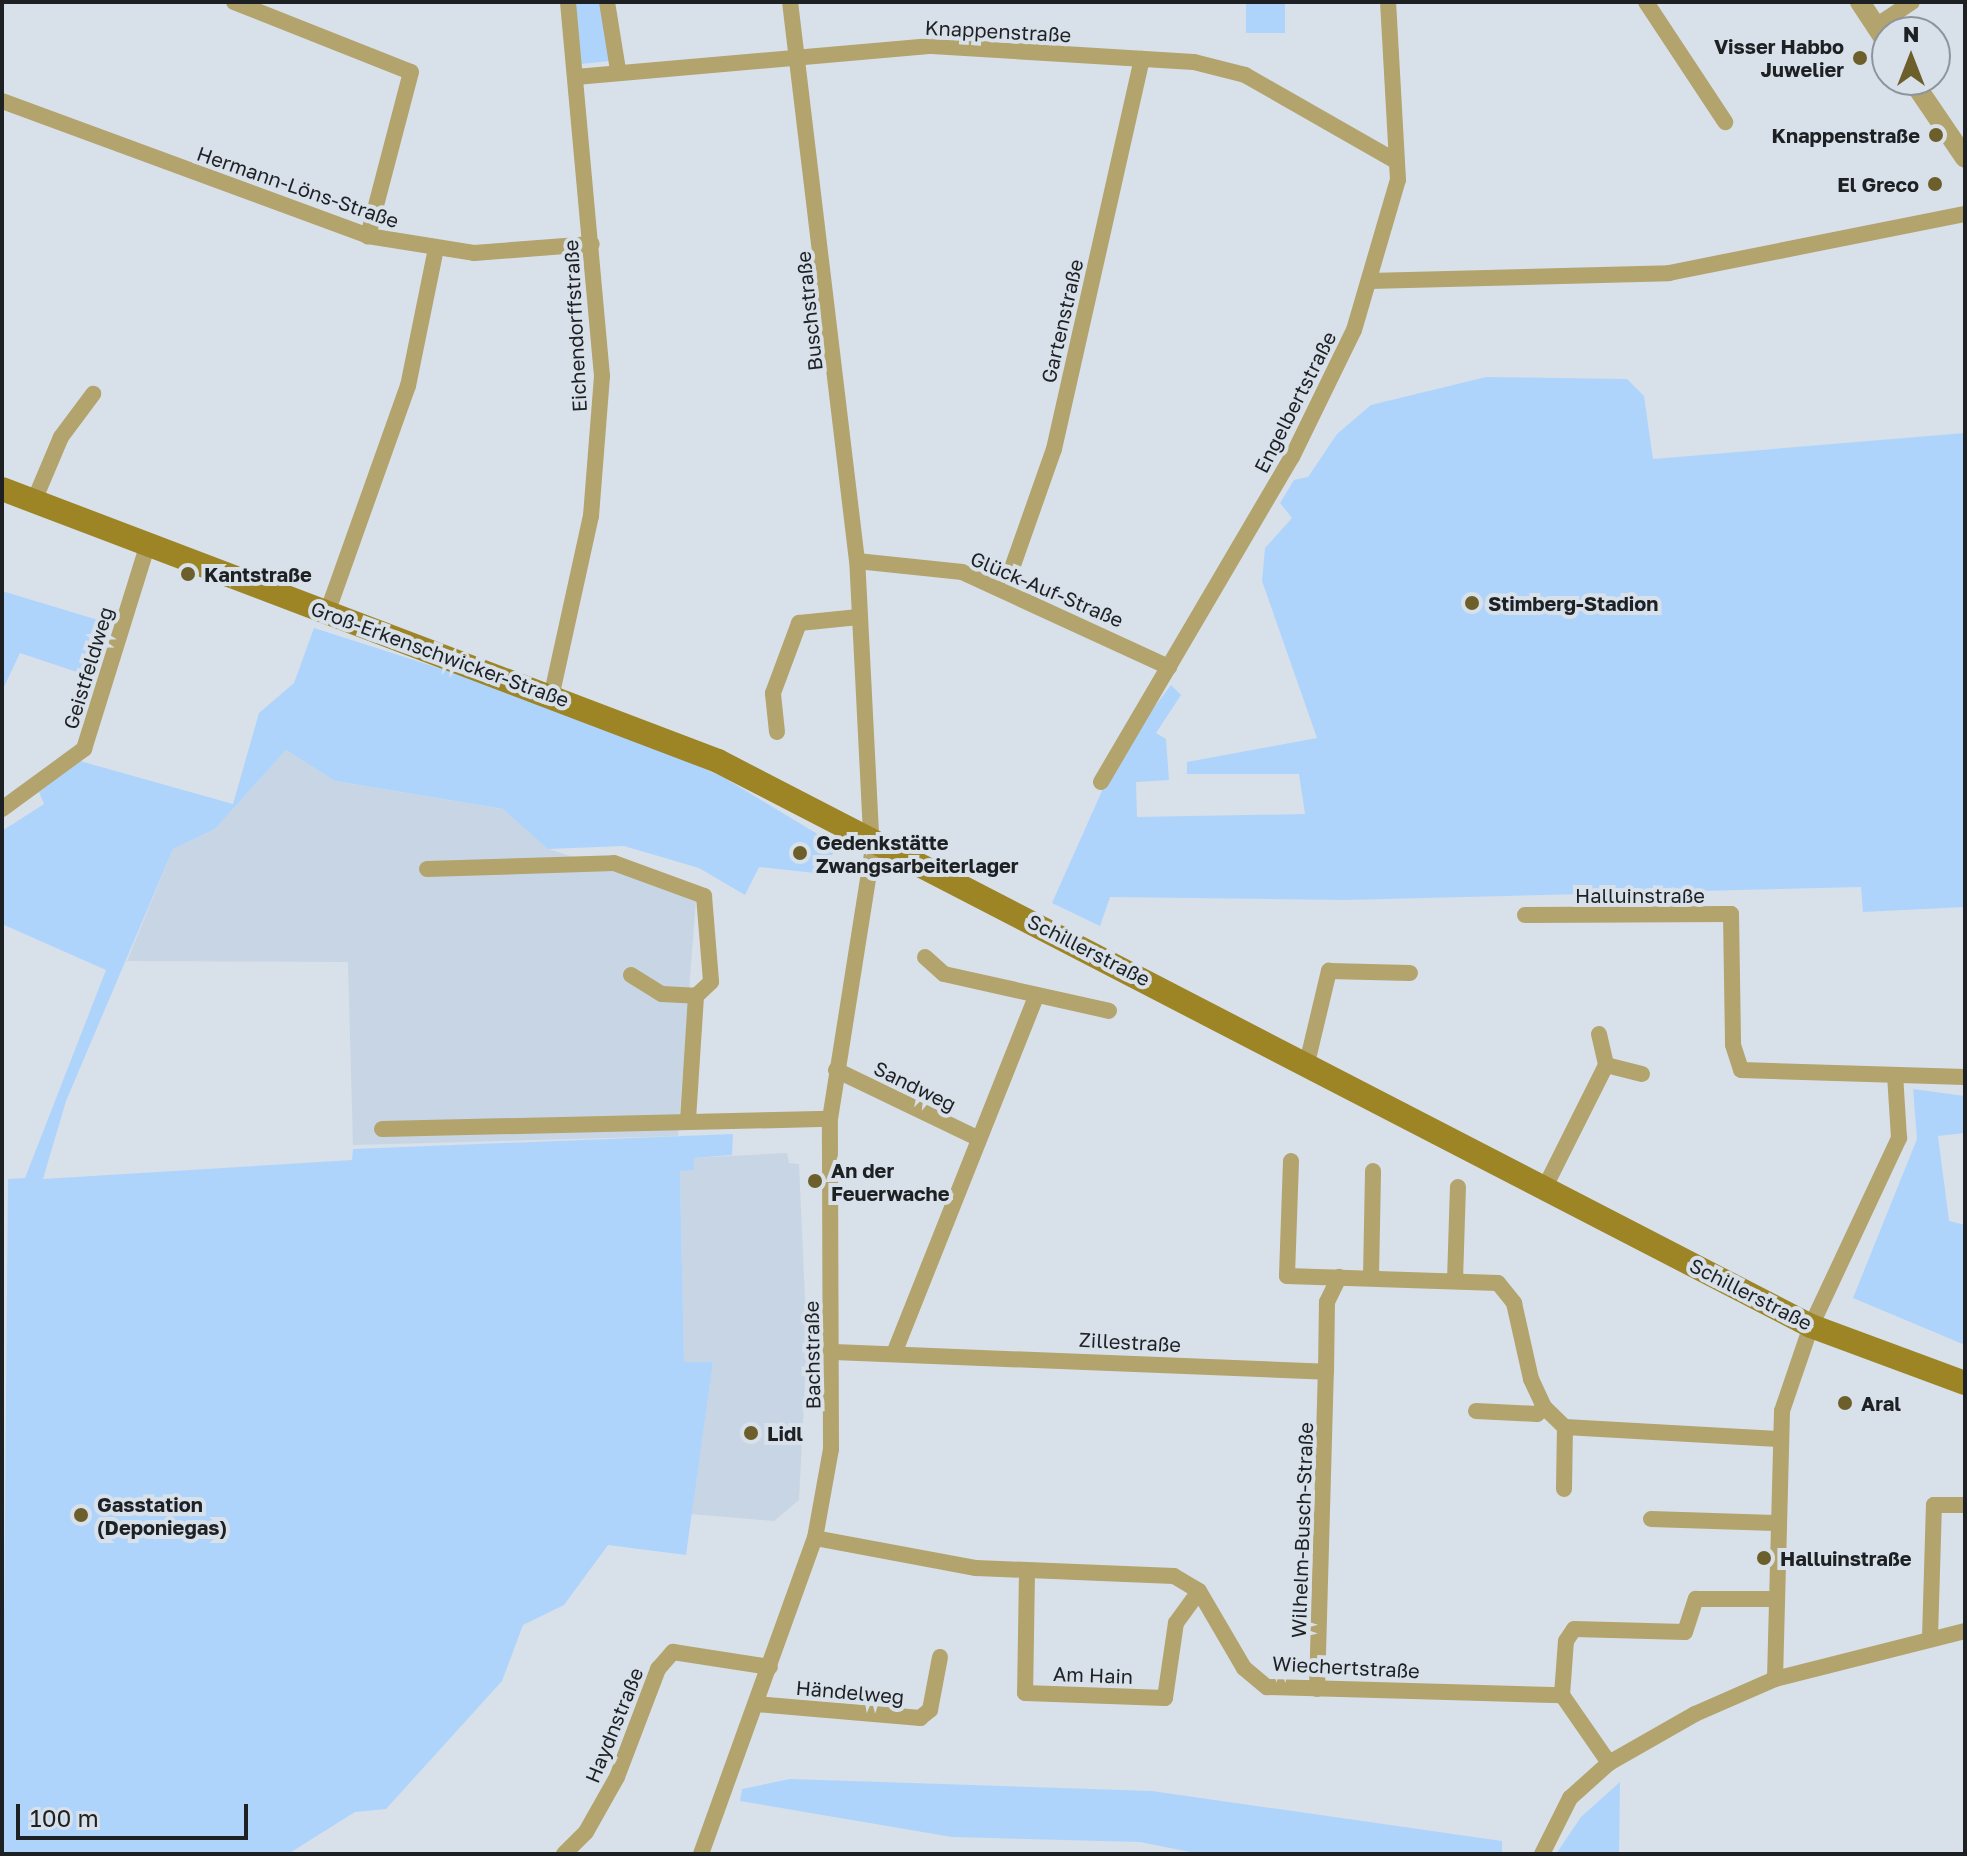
<!DOCTYPE html>
<meta charset="utf-8">
<style>
body{margin:0}
#map{position:relative;width:1967px;height:1856px;overflow:hidden;background:#d8e0ea;font-family:"Golos Text",sans-serif}
div>[style]{position:absolute}
.built>*{inset:0;background:#c8d5e5}
.green>*{inset:0;background:#afd4fc;transform-origin:0 0}
.minor>*{height:16px;margin:-8px;padding:0 8px;transform-origin:8px;border-radius:8px;background:#b3a36c}
.tertiary>*{height:20px;margin:-10px;padding:0 10px;transform-origin:10px;border-radius:10px;background:#b3a36c}
.secondary>*{height:24px;margin:-12px;padding:0 12px;transform-origin:12px;border-radius:12px;background:#9d8425}
.dots>*{width:22px;height:22px;translate:-50% -50%;box-sizing:border-box;border:4px solid #d8e0ea;border-radius:50%}
span{translate:-50% -50%;white-space:nowrap;text-align:center;line-height:1.15;-webkit-text-stroke:8px #d8e0ea;paint-order:stroke}
.street-label{font-size:20px;color:#1e2124}
.poi-label{font-size:20px;color:#1e2124;font-weight:700}
.right{translate:-100% -50%;text-align:right}
.left{translate:0 -50%;text-align:left}
.frame{position:absolute;inset:0;border:4px solid #1e2124;pointer-events:none}
.north{position:absolute;left:1871px;top:16px;width:80px;height:80px;box-sizing:border-box;background:#d8e0ea;border:2px solid #8e949b;border-radius:50%;rotate:0deg;font-size:22px;font-weight:700;line-height:32px;text-align:center;color:#1e2124}
.north::after{content:'';display:block;margin:auto;width:28px;height:36px;background:#6d5f2c;clip-path:polygon(50% 0,100% 100%,50% 72%,0 100%)}
.scale{position:absolute;left:16px;top:1804px;width:232px;height:36px;box-sizing:border-box;border:4px solid #1e2124;border-top:0;padding-left:10px;font-size:24px;line-height:28px;white-space:nowrap;color:#1e2124;-webkit-text-stroke:6px #d8e0ea;paint-order:stroke}
</style>
<div id="map">
<div class="built">
<div style="clip-path:polygon(286px 750px,335px 781px,503px 809px,549px 849px,696px 899px,678px 1136px,353px 1145px,348px 962px,127px 961px,173px 849px,215px 829px)"></div>
<div style="clip-path:polygon(787px 1153px,789px 1163px,799px 1164px,807px 1344px,799px 1500px,774px 1521px,691px 1514px,713px 1362px,684px 1363px,680px 1170px,694px 1169px,694px 1158px)"></div>
</div>
<div class="green">
<div style="clip-path:polygon(575px 2px,600px 2px,609px 61px,581px 64px)"></div>
<div style="left:1246px;top:2px;width:39px;height:31px"></div>
<div style="clip-path:polygon(1486px 377px,1627px 379px,1644px 396px,1653px 459px,1965px 433px,1965px 907px,1863px 912px,1861px 887px,1344px 900px,1110px 897px,1100px 926px,1052px 903px,1118px 755px,1171px 685px,1181px 695px,1156px 733px,1166px 739px,1169px 780px,1136px 782px,1137px 817px,1305px 814px,1299px 774px,1187px 774px,1187px 762px,1317px 738px,1262px 581px,1265px 548px,1292px 518px,1280px 503px,1294px 480px,1308px 477px,1337px 434px,1371px 405px)"></div>
<div style="clip-path:polygon(2px 591px,108px 623px,92px 677px,20px 653px,2px 691px)"></div>
<div style="clip-path:polygon(314px 628px,561px 707px,723px 777px,839px 847px,815px 873px,759px 867px,745px 895px,699px 868px,624px 846px,548px 849px,503px 809px,335px 781px,286px 750px,215px 829px,173px 849px,66px 1101px,43px 1179px,352px 1160px,353px 1149px,733px 1134px,732px 1155px,694px 1158px,694px 1170px,680px 1171px,684px 1362px,713px 1362px,686px 1555px,608px 1545px,564px 1605px,523px 1625px,502px 1681px,386px 1809px,355px 1812px,288px 1854px,2px 1854px,8px 1179px,25px 1178px,106px 970px,2px 924px,2px 831px,44px 804px,39px 792px,80px 761px,233px 804px,259px 713px,294px 683px)"></div>
<div style="clip-path:polygon(1913px 1089px,1965px 1096px,1965px 1133px,1938px 1136px,1949px 1221px,1965px 1225px,1965px 1345px,1853px 1298px,1917px 1139px)"></div>
<div style="clip-path:polygon(790px 1779px,1152px 1791px,1502px 1841px,1502px 1854px,1200px 1854px,1140px 1842px,952px 1837px,740px 1801px,742px 1789px)"></div>
<div style="clip-path:polygon(1620px 1782px,1619px 1854px,1556px 1854px,1581px 1817px)"></div>
</div>
<div class="minor">
<div style="left:234px;top:2px;width:190px;rotate:21.6deg"></div>
<div style="left:411px;top:72px;width:170px;rotate:104.7deg"></div>
<div style="left:607px;top:2px;width:69px;rotate:80.8deg"></div>
<div style="left:1646px;top:2px;width:144px;rotate:56.6deg"></div>
<div style="left:1876px;top:26px;width:43px;rotate:-33.7deg"></div>
<div style="left:576px;top:77px;width:357px;rotate:-5deg"></div>
<div style="left:932px;top:46px;width:262px;rotate:3.5deg"></div>
<div style="left:1194px;top:62px;width:53px;rotate:14.3deg"></div>
<div style="left:1245px;top:75px;width:174px;rotate:29.7deg"></div>
<div style="left:2px;top:101px;width:390px;rotate:20.2deg"></div>
<div style="left:368px;top:236px;width:107px;rotate:9.1deg"></div>
<div style="left:474px;top:253px;width:118px;rotate:-4.4deg"></div>
<div style="left:1369px;top:281px;width:300px;rotate:-1.5deg"></div>
<div style="left:1669px;top:273px;width:302px;rotate:-11.3deg"></div>
<div style="left:34px;top:501px;width:69px;rotate:-67.1deg"></div>
<div style="left:61px;top:437px;width:54px;rotate:-53.3deg"></div>
<div style="left:857px;top:561px;width:106px;rotate:6deg"></div>
<div style="left:962px;top:572px;width:228px;rotate:24.7deg"></div>
<div style="left:1005px;top:588px;width:147px;rotate:-70.6deg"></div>
<div style="left:1054px;top:449px;width:400px;rotate:-77.3deg"></div>
<div style="left:327px;top:613px;width:241px;rotate:-70.4deg"></div>
<div style="left:408px;top:386px;width:141px;rotate:-78.5deg"></div>
<div style="left:552px;top:693px;width:181px;rotate:-77.6deg"></div>
<div style="left:591px;top:516px;width:140px;rotate:-85.5deg"></div>
<div style="left:602px;top:376px;width:376px;rotate:-95.2deg"></div>
<div style="left:777px;top:732px;width:39px;rotate:-96deg"></div>
<div style="left:773px;top:693px;width:75px;rotate:-69.6deg"></div>
<div style="left:799px;top:623px;width:60px;rotate:-5.7deg"></div>
<div style="left:1101px;top:782px;width:377px;rotate:-59.6deg"></div>
<div style="left:1292px;top:457px;width:141px;rotate:-64deg"></div>
<div style="left:1354px;top:330px;width:156px;rotate:-73.7deg"></div>
<div style="left:1398px;top:180px;width:178px;rotate:-93.2deg"></div>
<div style="left:2px;top:809px;width:102px;rotate:-36.2deg"></div>
<div style="left:84px;top:749px;width:212px;rotate:-72.7deg"></div>
<div style="left:427px;top:869px;width:187px;rotate:-1.8deg"></div>
<div style="left:614px;top:863px;width:96px;rotate:20.1deg"></div>
<div style="left:704px;top:896px;width:86px;rotate:85.3deg"></div>
<div style="left:711px;top:982px;width:21px;rotate:137deg"></div>
<div style="left:1525px;top:915px;width:206px;rotate:-0.3deg"></div>
<div style="left:1731px;top:914px;width:131px;rotate:89.1deg"></div>
<div style="left:1733px;top:1045px;width:26px;rotate:72deg"></div>
<div style="left:1741px;top:1070px;width:224px;rotate:1.8deg"></div>
<div style="left:925px;top:957px;width:25px;rotate:42deg"></div>
<div style="left:944px;top:974px;width:169px;rotate:12.6deg"></div>
<div style="left:631px;top:975px;width:36px;rotate:32deg"></div>
<div style="left:662px;top:994px;width:34px;rotate:3deg"></div>
<div style="left:696px;top:996px;width:124px;rotate:93.7deg"></div>
<div style="left:1599px;top:1034px;width:32px;rotate:77deg"></div>
<div style="left:1307px;top:1063px;width:95px;rotate:-76.6deg"></div>
<div style="left:1329px;top:971px;width:81px;rotate:1.4deg"></div>
<div style="left:836px;top:1070px;width:157px;rotate:25.7deg"></div>
<div style="left:382px;top:1129px;width:448px;rotate:-1.3deg"></div>
<div style="left:1291px;top:1161px;width:115px;rotate:92deg"></div>
<div style="left:1287px;top:1276px;width:211px;rotate:1.9deg"></div>
<div style="left:1498px;top:1283px;width:26px;rotate:51deg"></div>
<div style="left:1514px;top:1303px;width:78px;rotate:77.4deg"></div>
<div style="left:1531px;top:1379px;width:31px;rotate:65deg"></div>
<div style="left:1544px;top:1407px;width:29px;rotate:44deg"></div>
<div style="left:1565px;top:1427px;width:213px;rotate:3.2deg"></div>
<div style="left:1545px;top:1187px;width:136px;rotate:-63.4deg"></div>
<div style="left:1606px;top:1065px;width:37px;rotate:14deg"></div>
<div style="left:1371px;top:1277px;width:106px;rotate:-88.9deg"></div>
<div style="left:1455px;top:1281px;width:94px;rotate:-88.2deg"></div>
<div style="left:895px;top:1351px;width:382px;rotate:-68.3deg"></div>
<div style="left:834px;top:1352px;width:492px;rotate:2.3deg"></div>
<div style="left:1326px;top:1372px;width:70px;rotate:-89.2deg"></div>
<div style="left:1327px;top:1302px;width:28px;rotate:-64deg"></div>
<div style="left:1476px;top:1411px;width:61px;rotate:2.8deg"></div>
<div style="left:1537px;top:1414px;width:10px;rotate:-45deg"></div>
<div style="left:1564px;top:1489px;width:62px;rotate:-89.1deg"></div>
<div style="left:1651px;top:1519px;width:124px;rotate:1.8deg"></div>
<div style="left:815px;top:1538px;width:164px;rotate:10.6deg"></div>
<div style="left:976px;top:1568px;width:198px;rotate:2.3deg"></div>
<div style="left:1174px;top:1576px;width:29px;rotate:31deg"></div>
<div style="left:1199px;top:1591px;width:89px;rotate:59.7deg"></div>
<div style="left:1244px;top:1668px;width:30px;rotate:40deg"></div>
<div style="left:1267px;top:1687px;width:295px;rotate:1.6deg"></div>
<div style="left:1562px;top:1695px;width:83px;rotate:55.3deg"></div>
<div style="left:1027px;top:1571px;width:122px;rotate:90.9deg"></div>
<div style="left:1025px;top:1693px;width:140px;rotate:2deg"></div>
<div style="left:1165px;top:1698px;width:76px;rotate:-81.7deg"></div>
<div style="left:1176px;top:1623px;width:39px;rotate:-54deg"></div>
<div style="left:1930px;top:1638px;width:133px;rotate:-88.3deg"></div>
<div style="left:1934px;top:1505px;width:31px"></div>
<div style="left:1775px;top:1679px;width:268px;rotate:-88.5deg"></div>
<div style="left:1782px;top:1411px;width:90px;rotate:-71.2deg"></div>
<div style="left:1811px;top:1326px;width:208px;rotate:-64.9deg"></div>
<div style="left:1899px;top:1138px;width:63px;rotate:-93.6deg"></div>
<div style="left:1317px;top:1689px;width:317px;rotate:-88.4deg"></div>
<div style="left:1562px;top:1695px;width:54px;rotate:-85.8deg"></div>
<div style="left:1566px;top:1641px;width:14px;rotate:-56deg"></div>
<div style="left:1574px;top:1629px;width:111px;rotate:1.5deg"></div>
<div style="left:1685px;top:1632px;width:35px;rotate:-72deg"></div>
<div style="left:1696px;top:1599px;width:76px"></div>
<div style="left:757px;top:1704px;width:164px;rotate:4.9deg"></div>
<div style="left:920px;top:1718px;width:13px;rotate:-39deg"></div>
<div style="left:930px;top:1710px;width:54px;rotate:-79.3deg"></div>
<div style="left:564px;top:1854px;width:31px;rotate:-45deg"></div>
<div style="left:586px;top:1832px;width:63px;rotate:-60.6deg"></div>
<div style="left:617px;top:1777px;width:116px;rotate:-69.2deg"></div>
<div style="left:658px;top:1669px;width:23px;rotate:-49deg"></div>
<div style="left:673px;top:1652px;width:98px;rotate:8.8deg"></div>
<div style="left:701px;top:1854px;width:336px;rotate:-70.2deg"></div>
<div style="left:815px;top:1538px;width:90px;rotate:-79.8deg"></div>
<div style="left:831px;top:1449px;width:330px;rotate:-90.2deg"></div>
<div style="left:830px;top:1119px;width:269px;rotate:-81deg"></div>
<div style="left:872px;top:853px;width:292px;rotate:-92.9deg"></div>
<div style="left:857px;top:561px;width:563px;rotate:-96.83deg"></div>
<div style="left:1542px;top:1854px;width:63px;rotate:-63.4deg"></div>
<div style="left:1570px;top:1798px;width:52px;rotate:-41.9deg"></div>
<div style="left:1609px;top:1763px;width:99px;rotate:-29.7deg"></div>
<div style="left:1695px;top:1714px;width:87px;rotate:-23.6deg"></div>
<div style="left:1775px;top:1679px;width:196px;rotate:-14.2deg"></div>
</div>
<div class="tertiary">
<div style="left:1860px;top:2px;width:49px;rotate:56.6deg"></div>
<div style="left:1912px;top:80px;width:94px;rotate:55.8deg"></div>
</div>
<div class="secondary">
<div style="left:2px;top:489px;width:766px;rotate:20.8deg"></div>
<div style="left:718px;top:761px;width:1230px;rotate:27.34deg"></div>
<div style="left:1811px;top:1326px;width:164px;rotate:20.3deg"></div>
</div>
<div class="dots">
<div style="left:1860px;top:58px;background:#6d5f2c"></div>
<div style="left:1936px;top:135px;background:#6d5f2c"></div>
<div style="left:1935px;top:184px;background:#6d5f2c"></div>
<div style="left:188px;top:574px;background:#6d5f2c"></div>
<div style="left:1472px;top:603px;background:#6d5f2c"></div>
<div style="left:800px;top:853px;background:#6d5f2c"></div>
<div style="left:815px;top:1181px;background:#6d5f2c"></div>
<div style="left:1845px;top:1403px;background:#6d5f2c"></div>
<div style="left:751px;top:1433px;background:#6d5f2c"></div>
<div style="left:81px;top:1515px;background:#6d5f2c"></div>
<div style="left:1764px;top:1558px;background:#6d5f2c"></div>
</div>
<div class="street-label">
<span style="left:998px;top:31px;rotate:3deg">Knappenstraße</span>
<span style="left:298px;top:187px;rotate:19deg">Hermann-Löns-Straße</span>
<span style="left:809px;top:311px;rotate:-96deg">Buschstraße</span>
<span style="left:1062px;top:321px;rotate:-77deg">Gartenstraße</span>
<span style="left:575px;top:326px;rotate:-93deg">Eichendorffstraße</span>
<span style="left:1295px;top:402px;rotate:-63deg">Engelbertstraße</span>
<span style="left:1047px;top:589px;rotate:23deg">Glück-Auf-Straße</span>
<span style="left:440px;top:654px;rotate:20deg">Groß-Erkenschwicker-Straße</span>
<span style="left:88px;top:668px;rotate:-73deg">Geistfeldweg</span>
<span style="left:1640px;top:895px">Halluinstraße</span>
<span style="left:1089px;top:950px;rotate:27deg">Schillerstraße</span>
<span style="left:915px;top:1086px;rotate:26deg">Sandweg</span>
<span style="left:1751px;top:1294px;rotate:27deg">Schillerstraße</span>
<span style="left:1130px;top:1342px;rotate:3deg">Zillestraße</span>
<span style="left:812px;top:1355px;rotate:-91deg">Bachstraße</span>
<span style="left:1302px;top:1530px;rotate:-88deg">Wilhelm-Busch-Straße</span>
<span style="left:1346px;top:1667px;rotate:3deg">Wiechertstraße</span>
<span style="left:1093px;top:1675px;rotate:2deg">Am Hain</span>
<span style="left:850px;top:1692px;rotate:5deg">Händelweg</span>
<span style="left:614px;top:1725px;rotate:-68deg">Haydnstraße</span>
</div>
<div class="poi-label">
<span class="right" style="left:1844px;top:58px">Visser Habbo<br>Juwelier</span>
<span class="right" style="left:1920px;top:135px">Knappenstraße</span>
<span class="right" style="left:1919px;top:184px">El Greco</span>
<span class="left" style="left:204px;top:574px">Kantstraße</span>
<span class="left" style="left:1488px;top:603px">Stimberg-Stadion</span>
<span class="left" style="left:816px;top:854px">Gedenkstätte<br>Zwangsarbeiterlager</span>
<span class="left" style="left:831px;top:1182px">An der<br>Feuerwache</span>
<span class="left" style="left:1861px;top:1403px">Aral</span>
<span class="left" style="left:767px;top:1433px">Lidl</span>
<span class="left" style="left:97px;top:1516px">Gasstation<br>(Deponiegas)</span>
<span class="left" style="left:1780px;top:1558px">Halluinstraße</span>
</div>
<div class="frame"></div>
<div class="north">N</div>
<div class="scale">100 m</div>
</div>
